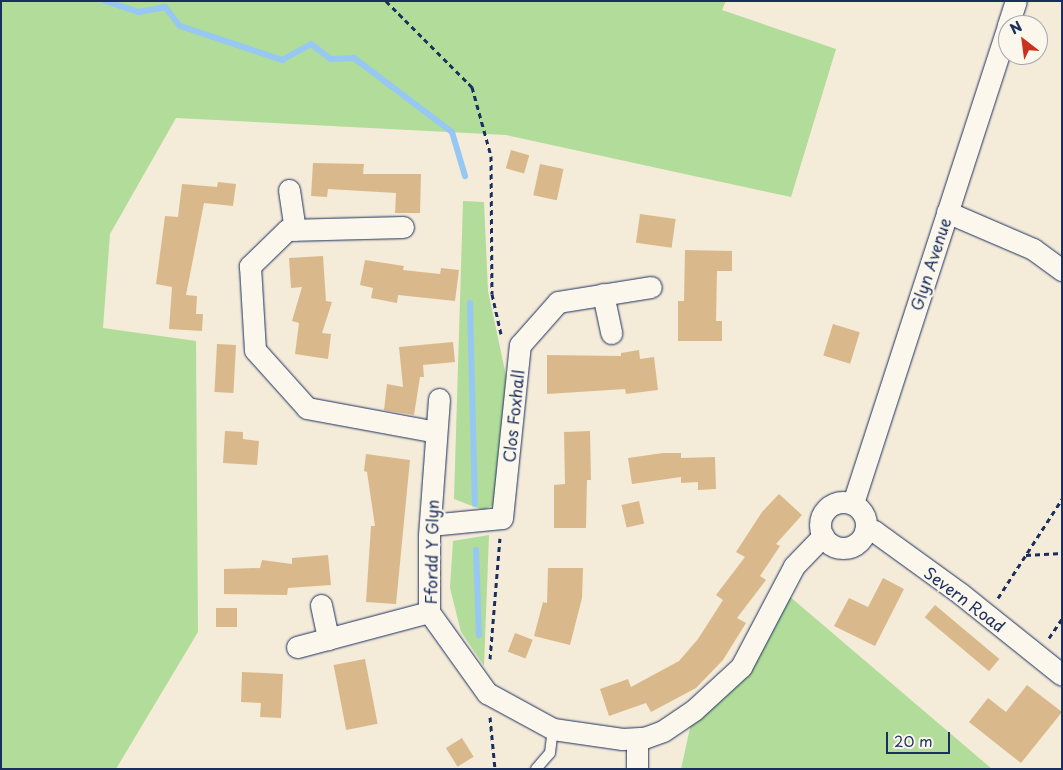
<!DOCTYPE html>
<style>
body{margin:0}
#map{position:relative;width:1063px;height:770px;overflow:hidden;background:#f4ebd9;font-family:"Playpen Sans",sans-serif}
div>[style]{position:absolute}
.green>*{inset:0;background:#b1dc99}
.stream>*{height:6px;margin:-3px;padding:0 3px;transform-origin:3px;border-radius:3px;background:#97c8f3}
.building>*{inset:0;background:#d9b98c;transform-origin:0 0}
.path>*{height:3px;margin-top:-1.5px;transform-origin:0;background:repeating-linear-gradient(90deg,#1b2f5e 0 5px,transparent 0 9px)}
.roads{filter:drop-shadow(0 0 1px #1b2f5e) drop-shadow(0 0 1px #1b2f5e)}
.service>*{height:10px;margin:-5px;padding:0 5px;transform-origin:5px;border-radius:5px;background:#fbf7ec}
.minor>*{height:21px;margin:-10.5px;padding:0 10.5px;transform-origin:10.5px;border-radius:10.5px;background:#fbf7ec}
.minor>.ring{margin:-10.5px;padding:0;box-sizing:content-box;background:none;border:21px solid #fbf7ec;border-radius:50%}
span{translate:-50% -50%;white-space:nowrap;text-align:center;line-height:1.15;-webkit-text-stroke:4.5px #fbf7ec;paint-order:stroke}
.street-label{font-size:16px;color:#1b2f5e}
.frame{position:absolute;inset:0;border:2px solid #1b2f5e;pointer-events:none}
.north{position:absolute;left:998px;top:15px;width:50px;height:50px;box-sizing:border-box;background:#fbf7ec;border:1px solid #a1a7b3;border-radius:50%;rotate:330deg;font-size:14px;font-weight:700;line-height:20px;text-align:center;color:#1b2f5e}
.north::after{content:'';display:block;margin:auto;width:18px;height:22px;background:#c8321e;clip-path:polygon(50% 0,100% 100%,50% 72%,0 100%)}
.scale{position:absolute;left:886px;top:732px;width:64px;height:22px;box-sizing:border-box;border:2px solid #1b2f5e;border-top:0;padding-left:6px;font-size:15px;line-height:18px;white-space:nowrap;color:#1b2f5e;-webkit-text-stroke:4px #fbf7ec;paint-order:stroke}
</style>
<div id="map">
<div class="green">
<div style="clip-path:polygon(1px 1px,726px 1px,722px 10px,836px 49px,791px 197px,506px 135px,176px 118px,110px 234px,103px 328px,196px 341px,198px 632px,116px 769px,1px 769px)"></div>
<div style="clip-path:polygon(463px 201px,484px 202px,488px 291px,508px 385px,496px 504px,483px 510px,454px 499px)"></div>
<div style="clip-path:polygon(489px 535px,484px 666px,461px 632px,450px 588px,453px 541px)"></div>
<div style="clip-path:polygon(782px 590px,992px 769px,681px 769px,694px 710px,741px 666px)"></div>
</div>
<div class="stream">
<div style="left:105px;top:1px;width:35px;rotate:18deg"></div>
<div style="left:138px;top:12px;width:27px;rotate:-10deg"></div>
<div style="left:165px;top:7px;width:24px;rotate:52deg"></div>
<div style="left:180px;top:26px;width:108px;rotate:18.4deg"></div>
<div style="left:282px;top:60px;width:33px;rotate:-29deg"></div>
<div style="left:311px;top:44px;width:25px;rotate:37deg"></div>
<div style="left:331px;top:59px;width:23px;rotate:-2deg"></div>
<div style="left:354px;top:58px;width:123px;rotate:37.1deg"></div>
<div style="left:452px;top:132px;width:46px;rotate:73.5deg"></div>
<div style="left:470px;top:303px;width:201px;rotate:88.6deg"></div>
<div style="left:476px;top:550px;width:85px;rotate:88deg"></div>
</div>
<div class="building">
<div style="left:511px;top:150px;width:19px;height:19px;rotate:16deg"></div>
<div style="clip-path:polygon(313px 163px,364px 164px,363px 174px,421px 174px,420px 213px,395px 213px,396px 193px,328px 189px,327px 197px,311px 196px)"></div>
<div style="left:540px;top:164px;width:24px;height:32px;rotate:12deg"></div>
<div style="clip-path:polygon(218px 182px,236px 184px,233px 206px,204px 203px,186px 295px,197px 296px,196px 314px,203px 314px,202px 331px,169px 329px,172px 287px,156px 284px,165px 216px,178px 217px,182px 184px,217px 187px)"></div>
<div style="left:640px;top:214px;width:36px;height:29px;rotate:8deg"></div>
<div style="clip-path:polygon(685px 250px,732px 251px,732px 271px,717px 271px,716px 321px,722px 321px,722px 341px,678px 341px,678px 301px,684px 301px)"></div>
<div style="clip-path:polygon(323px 256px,326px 301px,332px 302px,322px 333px,331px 334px,328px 359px,295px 354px,299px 323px,292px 321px,302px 287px,291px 288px,289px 258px)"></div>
<div style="clip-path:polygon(365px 260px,404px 266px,403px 270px,440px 274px,441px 268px,459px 270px,455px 301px,398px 295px,397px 303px,371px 298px,373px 288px,360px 285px)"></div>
<div style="left:833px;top:324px;width:28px;height:33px;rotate:17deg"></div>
<div style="clip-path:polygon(453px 342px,455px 362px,423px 365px,424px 377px,420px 377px,414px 415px,384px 410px,387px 384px,403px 387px,399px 347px)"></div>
<div style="left:217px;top:344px;width:19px;height:48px;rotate:3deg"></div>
<div style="clip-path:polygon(639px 350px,640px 359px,654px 357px,658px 390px,626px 394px,625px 389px,547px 394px,547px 355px,621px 356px,621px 353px)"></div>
<div style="clip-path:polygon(225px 431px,243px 432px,243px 439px,259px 441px,257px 465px,223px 463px)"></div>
<div style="clip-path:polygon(590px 431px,591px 480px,587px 480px,586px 528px,554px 528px,554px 485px,565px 484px,564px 432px)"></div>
<div style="clip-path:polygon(663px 453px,681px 453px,681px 458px,715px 457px,716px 489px,698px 490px,698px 482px,681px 483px,681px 477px,632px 484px,628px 458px)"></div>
<div style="clip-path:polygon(366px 454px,410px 460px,396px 604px,366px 602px,371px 526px,375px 526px,367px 472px,364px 471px)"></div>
<div style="clip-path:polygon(779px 494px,802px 515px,776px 544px,780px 546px,760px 576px,766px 580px,737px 618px,746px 623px,723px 660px,696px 688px,651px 712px,646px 703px,609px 716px,600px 689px,628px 679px,631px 687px,679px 661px,698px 639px,723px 600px,716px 595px,745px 557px,736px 552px,762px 512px)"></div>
<div style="left:639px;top:501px;width:23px;height:18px;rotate:77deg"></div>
<div style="clip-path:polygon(328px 555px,331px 585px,288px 588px,287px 595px,224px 594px,224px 569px,260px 568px,262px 560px,292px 564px,292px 558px)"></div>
<div style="clip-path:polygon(548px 568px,583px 568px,582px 598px,570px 645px,534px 636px,543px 602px,547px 603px)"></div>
<div style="clip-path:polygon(883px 578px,904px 589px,875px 646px,834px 626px,849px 598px,868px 607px)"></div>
<div style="left:935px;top:605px;width:84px;height:16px;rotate:40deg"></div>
<div style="left:216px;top:608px;width:21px;height:19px"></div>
<div style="left:515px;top:633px;width:19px;height:20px;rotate:21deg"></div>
<div style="left:365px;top:659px;width:66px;height:32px;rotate:79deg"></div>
<div style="clip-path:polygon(242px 672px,283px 674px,281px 718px,260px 717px,261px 703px,241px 702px)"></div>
<div style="clip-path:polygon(1027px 685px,1062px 712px,1021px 763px,969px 722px,988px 698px,1006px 712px)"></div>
<div style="left:462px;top:738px;width:22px;height:19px;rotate:58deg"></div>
</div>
<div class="path">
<div style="left:386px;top:1px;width:122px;rotate:45deg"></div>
<div style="left:472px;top:87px;width:72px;rotate:74.6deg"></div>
<div style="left:491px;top:156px;width:138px;rotate:89.6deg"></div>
<div style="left:492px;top:294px;width:41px;rotate:77.3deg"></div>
<div style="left:1026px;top:555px;width:36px;rotate:-3deg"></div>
<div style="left:998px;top:598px;width:118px;rotate:-57.1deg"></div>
<div style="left:1049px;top:638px;width:23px;rotate:-56deg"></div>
<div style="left:490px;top:659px;width:121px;rotate:-85.3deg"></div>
<div style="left:490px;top:717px;width:52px;rotate:84.5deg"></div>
</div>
<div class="roads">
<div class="service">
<div style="left:536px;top:769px;width:21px;rotate:-49deg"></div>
<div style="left:550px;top:753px;width:24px;rotate:-83deg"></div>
</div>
<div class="minor">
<div style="left:1008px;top:25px;width:25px;rotate:-72deg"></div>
<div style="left:289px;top:190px;width:40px;rotate:81.5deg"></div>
<div style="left:947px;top:212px;width:94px;rotate:23.3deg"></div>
<div style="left:1033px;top:249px;width:36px;rotate:36deg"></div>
<div style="left:403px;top:227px;width:116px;rotate:178.5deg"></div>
<div style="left:287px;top:230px;width:52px;rotate:135.8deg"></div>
<div style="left:250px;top:266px;width:84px;rotate:86.6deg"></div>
<div style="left:255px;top:350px;width:78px;rotate:48.1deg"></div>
<div style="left:307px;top:408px;width:131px;rotate:10.5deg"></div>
<div style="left:603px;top:294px;width:40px;rotate:78deg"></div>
<div style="left:439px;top:399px;width:136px;rotate:94.2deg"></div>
<div style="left:429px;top:535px;width:77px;rotate:90deg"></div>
<div style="left:429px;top:612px;width:100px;rotate:54.4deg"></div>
<div style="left:487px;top:693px;width:75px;rotate:28.6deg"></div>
<div style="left:553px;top:729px;width:70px;rotate:8.2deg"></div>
<div style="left:622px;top:739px;width:22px;rotate:-3deg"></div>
<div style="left:644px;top:738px;width:20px;rotate:-20deg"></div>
<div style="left:663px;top:731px;width:37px;rotate:-34deg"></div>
<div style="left:694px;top:710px;width:64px;rotate:-42.5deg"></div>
<div style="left:741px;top:667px;width:114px;rotate:-62.3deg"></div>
<div style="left:794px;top:566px;width:42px;rotate:-46deg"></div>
<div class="ring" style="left:820px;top:502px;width:25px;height:25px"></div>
<div style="left:853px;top:503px;width:502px;rotate:-72deg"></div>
<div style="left:430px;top:525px;width:72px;rotate:-5.6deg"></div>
<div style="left:502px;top:518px;width:174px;rotate:-84.1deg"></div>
<div style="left:520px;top:345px;width:57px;rotate:-48.5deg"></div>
<div style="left:558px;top:302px;width:94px;rotate:-9.2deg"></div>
<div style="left:865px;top:531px;width:9px"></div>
<div style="left:874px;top:531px;width:107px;rotate:35.9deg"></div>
<div style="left:961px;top:594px;width:129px;rotate:38.7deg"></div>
<div style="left:321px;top:605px;width:35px;rotate:78deg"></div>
<div style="left:297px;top:647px;width:137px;rotate:-14.9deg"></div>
<div style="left:637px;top:739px;width:30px;rotate:90deg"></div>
</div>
</div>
<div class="street-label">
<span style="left:930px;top:264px;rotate:-72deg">Glyn Avenue</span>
<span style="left:513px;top:416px;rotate:-84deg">Clos Foxhall</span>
<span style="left:431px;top:552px;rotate:-89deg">Ffordd Y Glyn</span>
<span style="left:965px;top:599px;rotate:37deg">Severn Road</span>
</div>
<div class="frame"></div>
<div class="north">N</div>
<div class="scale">20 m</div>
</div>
